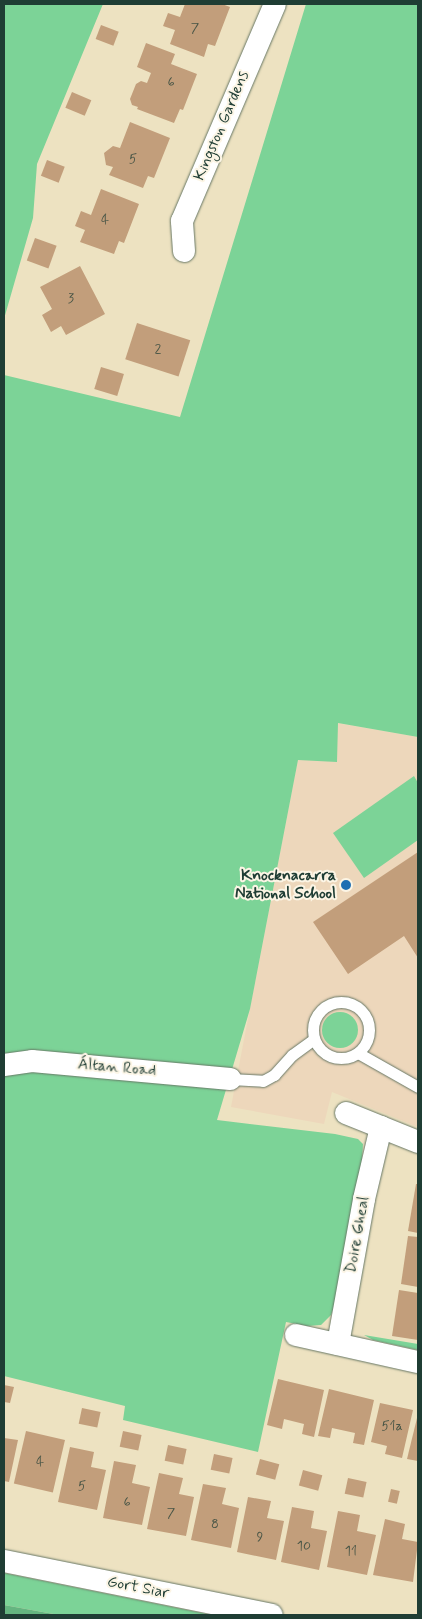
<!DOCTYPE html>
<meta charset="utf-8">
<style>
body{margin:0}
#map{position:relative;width:422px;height:1619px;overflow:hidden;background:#ede2c1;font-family:Mynerve,sans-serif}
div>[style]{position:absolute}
.built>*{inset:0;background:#edd7bb}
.green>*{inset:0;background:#7cd397}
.round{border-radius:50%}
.forest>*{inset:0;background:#65b580}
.building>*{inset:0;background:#c29e7b;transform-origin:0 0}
.roads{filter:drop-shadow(0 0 1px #677765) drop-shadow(0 0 1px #677765)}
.lane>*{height:11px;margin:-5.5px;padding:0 5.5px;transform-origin:5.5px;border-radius:5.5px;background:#fff}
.lane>.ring{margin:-5.5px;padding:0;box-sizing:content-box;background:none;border:11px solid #fff;border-radius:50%}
.street>*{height:22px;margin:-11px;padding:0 11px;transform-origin:11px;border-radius:11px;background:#fff}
.dots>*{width:14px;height:14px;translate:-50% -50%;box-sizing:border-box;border:2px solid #fcf5e5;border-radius:50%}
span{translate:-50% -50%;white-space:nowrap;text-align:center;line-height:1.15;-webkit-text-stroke:4px #fcf5e5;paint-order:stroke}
.number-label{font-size:14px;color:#485546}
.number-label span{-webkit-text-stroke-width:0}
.street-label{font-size:16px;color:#1f3d34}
.poi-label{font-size:16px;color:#1f3d34;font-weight:700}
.right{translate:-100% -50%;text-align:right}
.frame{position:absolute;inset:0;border:5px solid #1f3d34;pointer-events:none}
</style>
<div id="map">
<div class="built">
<div style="clip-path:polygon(337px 723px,418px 737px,418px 1127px,332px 1092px,324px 1124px,231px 1107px,298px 760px)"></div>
</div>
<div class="green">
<div style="clip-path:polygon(4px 4px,103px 4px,37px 164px,33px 218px,4px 319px)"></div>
<div style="clip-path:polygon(306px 4px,418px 4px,418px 737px,338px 723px,337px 762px,298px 760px,250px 1009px,217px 1120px,335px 1134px,358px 1139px,363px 1144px,362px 1160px,337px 1299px,331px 1315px,321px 1325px,307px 1326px,286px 1322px,258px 1452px,123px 1420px,125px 1406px,4px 1376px,4px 375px,180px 417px)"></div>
<div style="clip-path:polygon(414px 776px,418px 783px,418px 840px,364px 878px,333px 833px)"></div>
<div class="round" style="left:322px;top:1012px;width:36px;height:36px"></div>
<div style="clip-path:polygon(364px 1335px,418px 1344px,418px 1350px,373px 1340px)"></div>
<div style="clip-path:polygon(4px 1573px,212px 1615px,59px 1615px,4px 1605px)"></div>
</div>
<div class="forest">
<div style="clip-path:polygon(4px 1605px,59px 1615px,4px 1615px)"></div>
</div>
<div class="building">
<div style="clip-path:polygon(185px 4px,222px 4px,230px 7px,215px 46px,208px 44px,204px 57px,170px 44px,175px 30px,163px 26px,168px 13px,180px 17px)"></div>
<div style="left:101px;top:25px;width:19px;height:15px;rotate:21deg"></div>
<div style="clip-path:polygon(146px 43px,175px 54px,171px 64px,197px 74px,183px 110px,180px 109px,174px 123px,137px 109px,138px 107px,132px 105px,130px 99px,136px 84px,141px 81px,147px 83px,151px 73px,137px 67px)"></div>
<div style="left:72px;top:92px;width:21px;height:17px;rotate:23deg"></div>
<div style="clip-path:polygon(130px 122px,170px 138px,154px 178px,148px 176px,143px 188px,109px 175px,113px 167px,106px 165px,104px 153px,113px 146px,120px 148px)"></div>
<div style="left:47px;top:160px;width:19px;height:17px;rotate:21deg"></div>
<div style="clip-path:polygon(101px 189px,139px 204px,124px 243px,119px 241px,114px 254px,80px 242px,85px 230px,75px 226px,81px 211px,91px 215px)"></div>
<div style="left:35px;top:238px;width:23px;height:24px;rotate:20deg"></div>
<div style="clip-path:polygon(80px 266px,105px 314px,66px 335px,61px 326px,51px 332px,42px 315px,52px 309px,40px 287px)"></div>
<div style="left:137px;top:323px;width:56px;height:38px;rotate:18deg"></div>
<div style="left:101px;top:367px;width:24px;height:23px;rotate:17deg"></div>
<div style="clip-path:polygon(418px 852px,418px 958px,404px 936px,348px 974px,313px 922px)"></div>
<div style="clip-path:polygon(416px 1184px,418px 1184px,418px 1233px,408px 1231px)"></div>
<div style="clip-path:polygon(408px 1236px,418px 1237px,418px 1287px,401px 1284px)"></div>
<div style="clip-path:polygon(399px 1290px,418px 1293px,418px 1340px,392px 1336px)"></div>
<div style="clip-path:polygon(278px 1379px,324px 1390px,314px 1437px,302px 1434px,304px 1424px,284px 1419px,282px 1429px,267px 1425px)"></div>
<div style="clip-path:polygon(4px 1385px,14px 1387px,10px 1403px,4px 1402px)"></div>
<div style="clip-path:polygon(329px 1389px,374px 1400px,364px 1445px,353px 1443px,355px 1433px,332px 1428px,330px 1438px,318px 1436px)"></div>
<div style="clip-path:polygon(380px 1403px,413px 1410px,402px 1458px,385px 1454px,387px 1446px,371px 1442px)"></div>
<div style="left:82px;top:1408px;width:19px;height:16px;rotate:12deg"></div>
<div style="clip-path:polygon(418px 1414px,418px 1461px,407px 1459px)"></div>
<div style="left:26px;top:1431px;width:40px;height:54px;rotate:13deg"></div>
<div style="left:123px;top:1431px;width:19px;height:16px;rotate:12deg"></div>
<div style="clip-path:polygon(4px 1438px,18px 1440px,9px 1482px,4px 1481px)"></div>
<div style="left:168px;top:1445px;width:19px;height:16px;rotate:12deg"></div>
<div style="clip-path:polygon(70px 1447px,94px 1452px,91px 1467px,106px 1470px,97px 1510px,58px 1502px)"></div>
<div style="left:214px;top:1454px;width:19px;height:16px;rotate:12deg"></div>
<div style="left:260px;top:1459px;width:20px;height:16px;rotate:15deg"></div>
<div style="clip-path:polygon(114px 1461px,136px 1465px,132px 1483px,150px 1487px,142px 1525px,103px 1518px)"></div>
<div style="left:303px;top:1470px;width:20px;height:16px;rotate:15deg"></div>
<div style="clip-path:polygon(159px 1473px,183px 1478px,179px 1494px,194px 1497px,186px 1536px,147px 1529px)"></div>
<div style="left:348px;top:1478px;width:19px;height:16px;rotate:12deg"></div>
<div style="clip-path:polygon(203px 1484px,226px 1488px,222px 1504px,239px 1508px,231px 1548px,191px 1540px)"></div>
<div style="left:391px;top:1489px;width:9px;height:13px;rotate:13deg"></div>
<div style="clip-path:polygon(248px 1497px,271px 1501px,267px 1518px,284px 1521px,276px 1560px,237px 1552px)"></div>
<div style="clip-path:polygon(292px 1507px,314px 1511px,311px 1528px,327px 1531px,319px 1570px,281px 1562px)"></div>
<div style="clip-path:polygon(338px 1511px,360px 1515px,357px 1531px,376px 1535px,367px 1575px,327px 1567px)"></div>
<div style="clip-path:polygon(385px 1519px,405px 1524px,402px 1539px,418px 1542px,413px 1582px,373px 1575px)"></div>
</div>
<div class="roads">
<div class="lane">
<div class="ring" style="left:313px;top:1002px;width:45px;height:45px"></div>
<div style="left:358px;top:1053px;width:69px;rotate:29.5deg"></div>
<div style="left:230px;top:1079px;width:33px;rotate:3deg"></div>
<div style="left:263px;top:1081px;width:13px;rotate:-29deg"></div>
<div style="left:274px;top:1075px;width:27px;rotate:-48deg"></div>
<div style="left:292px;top:1055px;width:27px;rotate:-36deg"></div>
</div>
<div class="street">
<div style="left:184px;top:251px;width:30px;rotate:-94deg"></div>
<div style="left:182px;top:221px;width:236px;rotate:-66.8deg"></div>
<div style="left:4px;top:1065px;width:28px;rotate:-8deg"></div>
<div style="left:32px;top:1061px;width:199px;rotate:5.2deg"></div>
<div style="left:346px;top:1113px;width:78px;rotate:21.9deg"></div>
<div style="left:296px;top:1335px;width:125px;rotate:12.5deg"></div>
<div style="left:338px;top:1344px;width:147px;rotate:-79.8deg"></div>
<div style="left:364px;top:1199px;width:74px;rotate:-76.7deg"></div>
<div style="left:4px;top:1561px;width:273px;rotate:11.4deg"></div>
</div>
</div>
<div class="dots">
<div style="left:346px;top:885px;background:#1f6fb2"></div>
</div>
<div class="number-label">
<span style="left:195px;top:28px">7</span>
<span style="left:171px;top:82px">6</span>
<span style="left:133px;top:159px">5</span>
<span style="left:105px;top:220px">4</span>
<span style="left:71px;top:298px">3</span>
<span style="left:158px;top:349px">2</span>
<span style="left:392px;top:1426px">51a</span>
<span style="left:40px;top:1462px">4</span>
<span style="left:82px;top:1486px">5</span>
<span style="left:127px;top:1502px">6</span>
<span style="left:171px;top:1513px">7</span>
<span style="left:215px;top:1524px">8</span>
<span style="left:260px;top:1537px">9</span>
<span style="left:304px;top:1546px">10</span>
<span style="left:351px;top:1551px">11</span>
</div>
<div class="street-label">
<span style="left:222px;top:126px;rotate:-67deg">Kingston Gardens</span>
<span style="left:117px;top:1068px;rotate:5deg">Áltan Road</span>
<span style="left:358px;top:1235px;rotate:-80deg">Doire Gheal</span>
<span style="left:138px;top:1588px;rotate:11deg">Gort Siar</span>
</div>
<div class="poi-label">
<span class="right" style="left:336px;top:885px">Knocknacarra<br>National School</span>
</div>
<div class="frame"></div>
</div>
